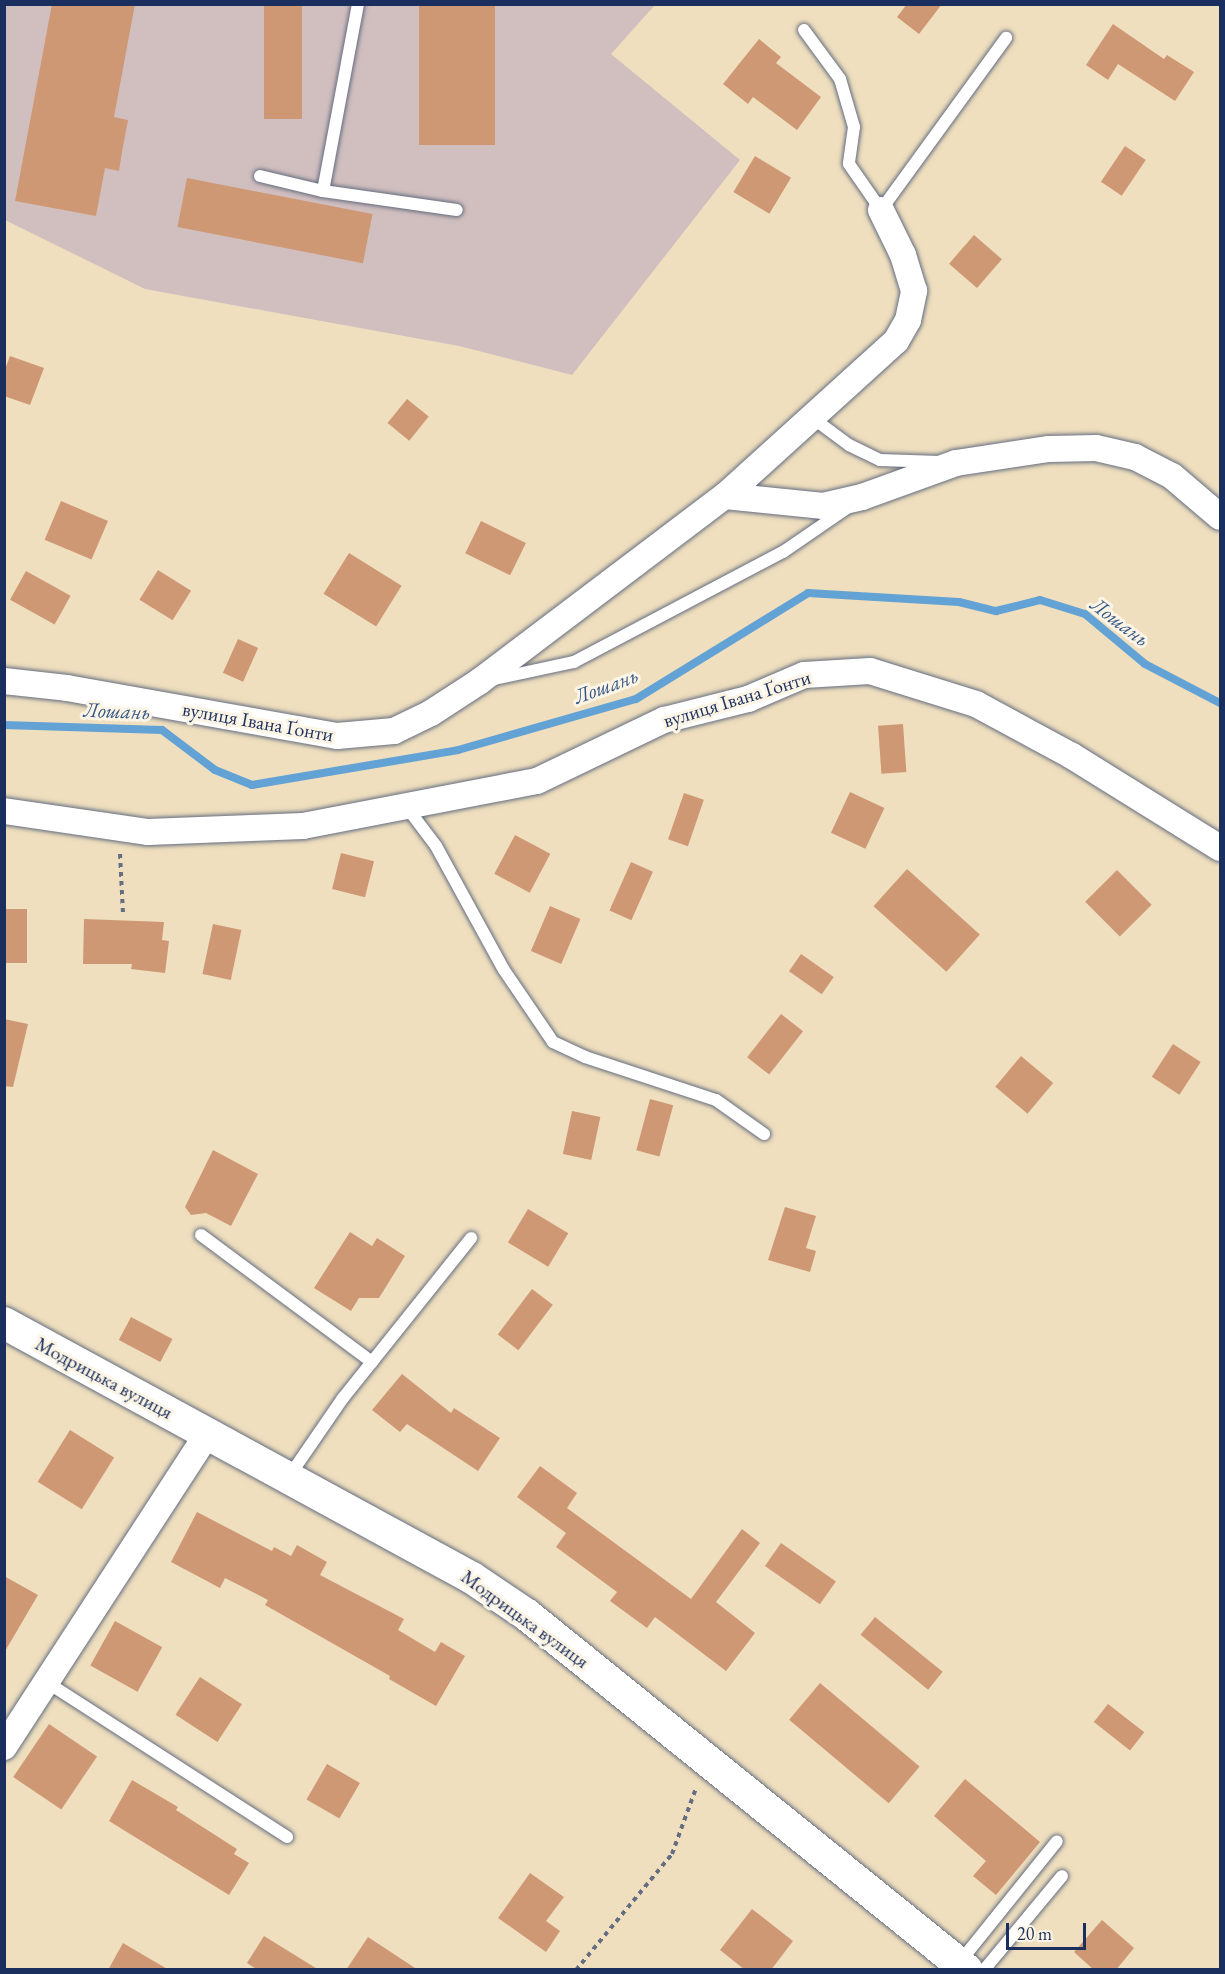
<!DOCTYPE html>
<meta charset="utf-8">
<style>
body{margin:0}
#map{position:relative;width:1225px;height:1974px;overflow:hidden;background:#efdfbe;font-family:"EB Garamond",serif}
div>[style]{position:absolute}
.industrial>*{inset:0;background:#d1bfbf}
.stream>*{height:8px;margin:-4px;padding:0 4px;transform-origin:4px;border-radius:4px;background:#63a2d5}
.building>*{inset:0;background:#cf9875;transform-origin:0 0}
.path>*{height:4px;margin-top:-2px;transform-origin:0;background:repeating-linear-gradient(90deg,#656d80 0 4.5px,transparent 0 9px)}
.roads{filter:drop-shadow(0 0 2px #656d80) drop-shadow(0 0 2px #656d80)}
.service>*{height:12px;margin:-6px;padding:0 6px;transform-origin:6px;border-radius:6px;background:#fff}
.minor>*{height:26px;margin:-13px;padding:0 13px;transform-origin:13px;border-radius:13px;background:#fff}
.tertiary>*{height:32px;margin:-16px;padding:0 16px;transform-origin:16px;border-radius:16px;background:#fff}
span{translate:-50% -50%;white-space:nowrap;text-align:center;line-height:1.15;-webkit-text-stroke:6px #fcf5e5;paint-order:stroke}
.street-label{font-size:20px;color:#1b2f5e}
.water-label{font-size:21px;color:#345788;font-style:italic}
.frame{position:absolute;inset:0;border:6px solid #1b2f5e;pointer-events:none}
.scale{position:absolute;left:1006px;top:1923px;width:80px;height:27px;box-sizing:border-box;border:3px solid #1b2f5e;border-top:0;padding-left:8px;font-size:18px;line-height:21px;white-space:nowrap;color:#1b2f5e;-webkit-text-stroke:4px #fcf5e5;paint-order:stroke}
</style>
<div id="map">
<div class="industrial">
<div style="clip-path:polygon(4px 5px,655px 5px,611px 54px,740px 160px,572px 375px,459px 346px,145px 289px,5px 220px)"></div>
</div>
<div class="stream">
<div style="left:4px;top:725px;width:158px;rotate:1.8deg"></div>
<div style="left:162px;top:730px;width:66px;rotate:37deg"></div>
<div style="left:215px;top:770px;width:40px;rotate:22deg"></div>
<div style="left:252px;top:785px;width:209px;rotate:-9.6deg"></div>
<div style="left:458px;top:750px;width:185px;rotate:-16deg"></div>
<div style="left:636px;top:699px;width:202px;rotate:-31.6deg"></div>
<div style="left:808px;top:593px;width:151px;rotate:3.4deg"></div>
<div style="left:959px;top:602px;width:38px;rotate:14deg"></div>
<div style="left:996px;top:611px;width:45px;rotate:-14deg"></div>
<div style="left:1040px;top:600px;width:47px;rotate:17.3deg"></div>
<div style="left:1085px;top:614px;width:78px;rotate:39.8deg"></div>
<div style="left:1145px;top:664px;width:85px;rotate:27.5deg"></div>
</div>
<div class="building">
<div style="clip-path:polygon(52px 4px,135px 4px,114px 117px,128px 120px,122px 152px,119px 171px,105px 168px,96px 216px,15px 201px)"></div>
<div style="left:264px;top:4px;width:38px;height:115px"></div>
<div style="left:419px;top:4px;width:76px;height:141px"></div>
<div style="clip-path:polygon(907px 4px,942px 4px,919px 34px,897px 17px)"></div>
<div style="clip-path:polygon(1113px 24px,1164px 59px,1167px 55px,1194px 72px,1175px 101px,1118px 64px,1108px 80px,1086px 65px)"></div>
<div style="clip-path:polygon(759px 39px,781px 57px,776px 63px,821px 97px,797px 130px,753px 97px,748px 104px,723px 84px)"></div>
<div style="left:1125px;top:146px;width:25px;height:43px;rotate:34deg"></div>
<div style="left:755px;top:156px;width:42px;height:42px;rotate:31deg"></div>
<div style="left:187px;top:178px;width:189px;height:50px;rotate:11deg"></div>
<div style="left:974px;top:235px;width:37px;height:38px;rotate:41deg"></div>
<div style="clip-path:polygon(10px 356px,44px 368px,30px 405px,4px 396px,4px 372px)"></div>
<div style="left:407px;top:399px;width:28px;height:31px;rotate:39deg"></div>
<div style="left:61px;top:501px;width:51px;height:42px;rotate:23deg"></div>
<div style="left:481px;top:521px;width:50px;height:36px;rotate:26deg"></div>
<div style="left:349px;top:553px;width:62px;height:48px;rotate:32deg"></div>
<div style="left:158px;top:570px;width:39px;height:35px;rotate:32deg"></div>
<div style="left:26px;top:571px;width:51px;height:33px;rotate:29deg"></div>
<div style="left:238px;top:639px;width:22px;height:37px;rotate:24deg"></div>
<div style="left:903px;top:724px;width:48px;height:25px;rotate:86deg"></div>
<div style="left:850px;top:792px;width:38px;height:45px;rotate:25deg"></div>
<div style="left:684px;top:793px;width:21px;height:49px;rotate:19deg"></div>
<div style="left:515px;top:835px;width:40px;height:44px;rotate:28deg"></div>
<div style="left:341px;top:853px;width:34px;height:37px;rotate:14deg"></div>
<div style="left:631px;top:862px;width:24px;height:53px;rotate:24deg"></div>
<div style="left:907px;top:869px;width:98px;height:50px;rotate:42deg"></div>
<div style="left:1117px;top:870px;width:49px;height:45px;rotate:45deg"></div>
<div style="left:550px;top:906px;width:33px;height:49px;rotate:23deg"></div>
<div style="left:4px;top:909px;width:23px;height:54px"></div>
<div style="clip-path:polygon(84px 919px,164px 922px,162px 940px,169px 941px,165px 973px,131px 969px,132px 964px,83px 964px)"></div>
<div style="left:213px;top:924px;width:29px;height:51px;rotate:12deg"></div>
<div style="left:801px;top:954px;width:40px;height:21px;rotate:35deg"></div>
<div style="left:781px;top:1014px;width:28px;height:55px;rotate:38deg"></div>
<div style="clip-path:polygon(4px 1019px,28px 1024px,13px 1087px,4px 1086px)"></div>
<div style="left:1173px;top:1044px;width:33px;height:39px;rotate:33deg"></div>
<div style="left:1021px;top:1056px;width:42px;height:40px;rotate:40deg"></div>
<div style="left:650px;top:1099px;width:24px;height:53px;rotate:15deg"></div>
<div style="left:572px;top:1111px;width:29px;height:44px;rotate:12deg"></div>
<div style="clip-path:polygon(213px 1150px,258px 1174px,231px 1226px,206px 1213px,191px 1215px,185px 1207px)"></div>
<div style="clip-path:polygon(785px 1207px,816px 1216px,806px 1248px,816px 1251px,810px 1272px,768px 1260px)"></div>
<div style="left:528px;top:1209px;width:47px;height:39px;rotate:31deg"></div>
<div style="clip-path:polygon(350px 1232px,372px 1246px,377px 1238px,405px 1256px,379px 1298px,359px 1298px,351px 1311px,314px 1288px)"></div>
<div style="left:532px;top:1289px;width:26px;height:57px;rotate:37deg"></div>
<div style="left:131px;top:1317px;width:47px;height:26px;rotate:28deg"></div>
<div style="clip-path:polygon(402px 1374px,451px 1413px,454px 1408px,500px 1438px,478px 1471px,407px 1424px,400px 1432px,372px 1410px)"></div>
<div style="left:70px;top:1430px;width:52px;height:61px;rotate:32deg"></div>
<div style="clip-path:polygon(540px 1466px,577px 1493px,567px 1508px,691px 1599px,742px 1529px,760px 1543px,716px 1602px,755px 1633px,726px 1671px,655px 1617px,647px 1628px,610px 1601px,617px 1592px,556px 1547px,566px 1533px,517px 1497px)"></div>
<div style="clip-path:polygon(197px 1512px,272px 1551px,274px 1547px,291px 1556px,297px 1545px,327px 1562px,320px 1575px,404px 1619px,398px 1630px,435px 1652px,441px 1642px,465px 1656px,436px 1706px,389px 1679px,390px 1676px,265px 1605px,268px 1600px,225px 1578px,220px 1588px,171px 1562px)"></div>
<div style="left:781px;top:1543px;width:67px;height:28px;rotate:35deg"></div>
<div style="clip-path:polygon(4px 1576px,38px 1595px,4px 1653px)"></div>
<div style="left:875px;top:1617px;width:87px;height:23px;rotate:39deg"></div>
<div style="left:115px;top:1621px;width:54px;height:51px;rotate:29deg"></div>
<div style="left:200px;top:1677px;width:50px;height:45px;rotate:33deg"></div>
<div style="left:820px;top:1683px;width:130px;height:48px;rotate:40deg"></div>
<div style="left:1108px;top:1704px;width:46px;height:23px;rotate:38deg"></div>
<div style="left:49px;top:1724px;width:58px;height:64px;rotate:34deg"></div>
<div style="left:327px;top:1764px;width:38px;height:41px;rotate:30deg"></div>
<div style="clip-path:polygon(965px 1779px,1040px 1842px,996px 1895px,973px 1876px,986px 1861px,934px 1816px)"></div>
<div style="clip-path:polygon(132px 1780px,178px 1807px,176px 1810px,237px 1849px,234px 1854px,249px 1863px,229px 1895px,109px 1821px)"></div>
<div style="clip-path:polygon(530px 1873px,564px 1897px,546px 1921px,560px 1931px,546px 1952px,498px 1918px)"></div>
<div style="clip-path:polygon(752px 1909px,793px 1941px,771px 1970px,745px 1970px,720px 1950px)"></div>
<div style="clip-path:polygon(1102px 1920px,1134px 1948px,1116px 1970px,1094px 1970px,1074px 1952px)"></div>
<div style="clip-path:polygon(264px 1936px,319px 1970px,258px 1970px,247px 1963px)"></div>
<div style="clip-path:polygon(368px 1937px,418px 1970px,346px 1970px)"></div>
<div style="clip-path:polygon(123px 1943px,169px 1970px,108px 1970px)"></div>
</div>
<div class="path">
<div style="left:120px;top:854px;width:59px;rotate:87.1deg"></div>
<div style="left:576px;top:1970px;width:151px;rotate:-50.4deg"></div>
<div style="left:672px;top:1854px;width:70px;rotate:-70deg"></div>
</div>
<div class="roads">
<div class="service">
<div style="left:804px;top:30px;width:61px;rotate:53.7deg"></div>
<div style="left:840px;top:79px;width:50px;rotate:73.7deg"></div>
<div style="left:854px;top:127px;width:37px;rotate:98deg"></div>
<div style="left:849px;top:164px;width:56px;rotate:55.2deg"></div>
<div style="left:881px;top:210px;width:213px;rotate:-54deg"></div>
<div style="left:260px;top:176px;width:65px;rotate:13.4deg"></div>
<div style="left:323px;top:191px;width:135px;rotate:8.1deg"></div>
<div style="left:323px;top:191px;width:190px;rotate:-79.4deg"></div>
<div style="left:814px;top:419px;width:44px;rotate:36.6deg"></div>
<div style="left:849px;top:445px;width:34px;rotate:26deg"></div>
<div style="left:880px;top:460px;width:59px;rotate:1.9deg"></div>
<div style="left:490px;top:680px;width:86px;rotate:-12.1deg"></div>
<div style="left:574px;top:662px;width:236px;rotate:-27.8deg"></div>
<div style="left:783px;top:552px;width:78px;rotate:-34.5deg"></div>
<div style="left:405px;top:805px;width:51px;rotate:52.9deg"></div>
<div style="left:436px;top:846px;width:141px;rotate:61.3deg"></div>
<div style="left:504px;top:970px;width:87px;rotate:55.8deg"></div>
<div style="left:553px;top:1042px;width:35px;rotate:25deg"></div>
<div style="left:585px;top:1057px;width:138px;rotate:18.2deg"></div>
<div style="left:716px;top:1100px;width:59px;rotate:35.3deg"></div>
<div style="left:201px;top:1235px;width:213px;rotate:36.6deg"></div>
<div style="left:288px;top:1478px;width:97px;rotate:-55.5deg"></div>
<div style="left:343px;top:1398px;width:205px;rotate:-51.3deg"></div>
<div style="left:45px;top:1681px;width:288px;rotate:32.8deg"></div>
<div style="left:959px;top:1963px;width:156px;rotate:-51.2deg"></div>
<div style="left:984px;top:1970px;width:122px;rotate:-50.3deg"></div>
</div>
<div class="minor">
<div style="left:725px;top:496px;width:99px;rotate:5.8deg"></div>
<div style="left:823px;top:506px;width:40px;rotate:-13deg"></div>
<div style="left:862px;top:497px;width:100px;rotate:-19.9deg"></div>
<div style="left:956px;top:463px;width:94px;rotate:-8.6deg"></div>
<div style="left:1049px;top:449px;width:47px;rotate:-1.2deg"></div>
<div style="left:1096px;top:448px;width:40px;rotate:13deg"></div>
<div style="left:1135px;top:457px;width:42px;rotate:27.2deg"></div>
<div style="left:1172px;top:476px;width:63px;rotate:40.5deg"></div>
<div style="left:4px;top:681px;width:63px;rotate:6.3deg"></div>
<div style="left:67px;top:688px;width:274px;rotate:10.1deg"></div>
<div style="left:337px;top:736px;width:57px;rotate:-5deg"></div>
<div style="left:394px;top:731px;width:41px;rotate:-25.9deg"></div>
<div style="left:431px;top:713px;width:59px;rotate:-33.1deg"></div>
<div style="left:480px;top:681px;width:307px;rotate:-37.1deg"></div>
<div style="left:725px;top:496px;width:231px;rotate:-42.2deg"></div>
<div style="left:896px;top:341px;width:24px;rotate:-60deg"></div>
<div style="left:908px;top:320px;width:30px;rotate:-78deg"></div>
<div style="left:914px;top:291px;width:38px;rotate:-107deg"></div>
<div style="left:903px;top:255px;width:50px;rotate:-116.1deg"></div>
<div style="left:4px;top:811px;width:146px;rotate:8.3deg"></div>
<div style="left:148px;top:832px;width:155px;rotate:-2.2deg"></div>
<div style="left:303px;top:826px;width:238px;rotate:-10.9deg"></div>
<div style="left:537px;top:781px;width:141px;rotate:-25.7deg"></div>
<div style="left:664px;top:720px;width:87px;rotate:-14deg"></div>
<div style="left:748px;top:699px;width:61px;rotate:-23.2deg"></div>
<div style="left:804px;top:675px;width:66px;rotate:-3.5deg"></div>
<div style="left:870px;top:671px;width:111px;rotate:17.3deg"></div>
<div style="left:976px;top:704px;width:109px;rotate:28.4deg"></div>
<div style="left:1072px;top:756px;width:174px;rotate:31.9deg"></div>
<div style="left:4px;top:1747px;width:374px;rotate:-57deg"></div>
</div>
<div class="tertiary">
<div style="left:4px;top:1323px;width:533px;rotate:28.58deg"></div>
<div style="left:472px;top:1578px;width:66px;rotate:33.9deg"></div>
<div style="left:527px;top:1615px;width:565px;rotate:38.9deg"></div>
</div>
</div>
<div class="street-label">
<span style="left:737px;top:699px;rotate:-17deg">вулиця Івана Ґонти</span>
<span style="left:258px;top:722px;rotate:10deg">вулиця Івана Ґонти</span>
<span style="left:104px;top:1378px;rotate:28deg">Модрицька вулиця</span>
<span style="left:525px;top:1619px;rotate:36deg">Модрицька вулиця</span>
</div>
<div class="water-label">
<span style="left:1120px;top:622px;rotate:37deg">Лошань</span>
<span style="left:606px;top:686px;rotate:-20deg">Лошань</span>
<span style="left:117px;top:711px;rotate:2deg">Лошань</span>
</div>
<div class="frame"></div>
<div class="scale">20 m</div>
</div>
